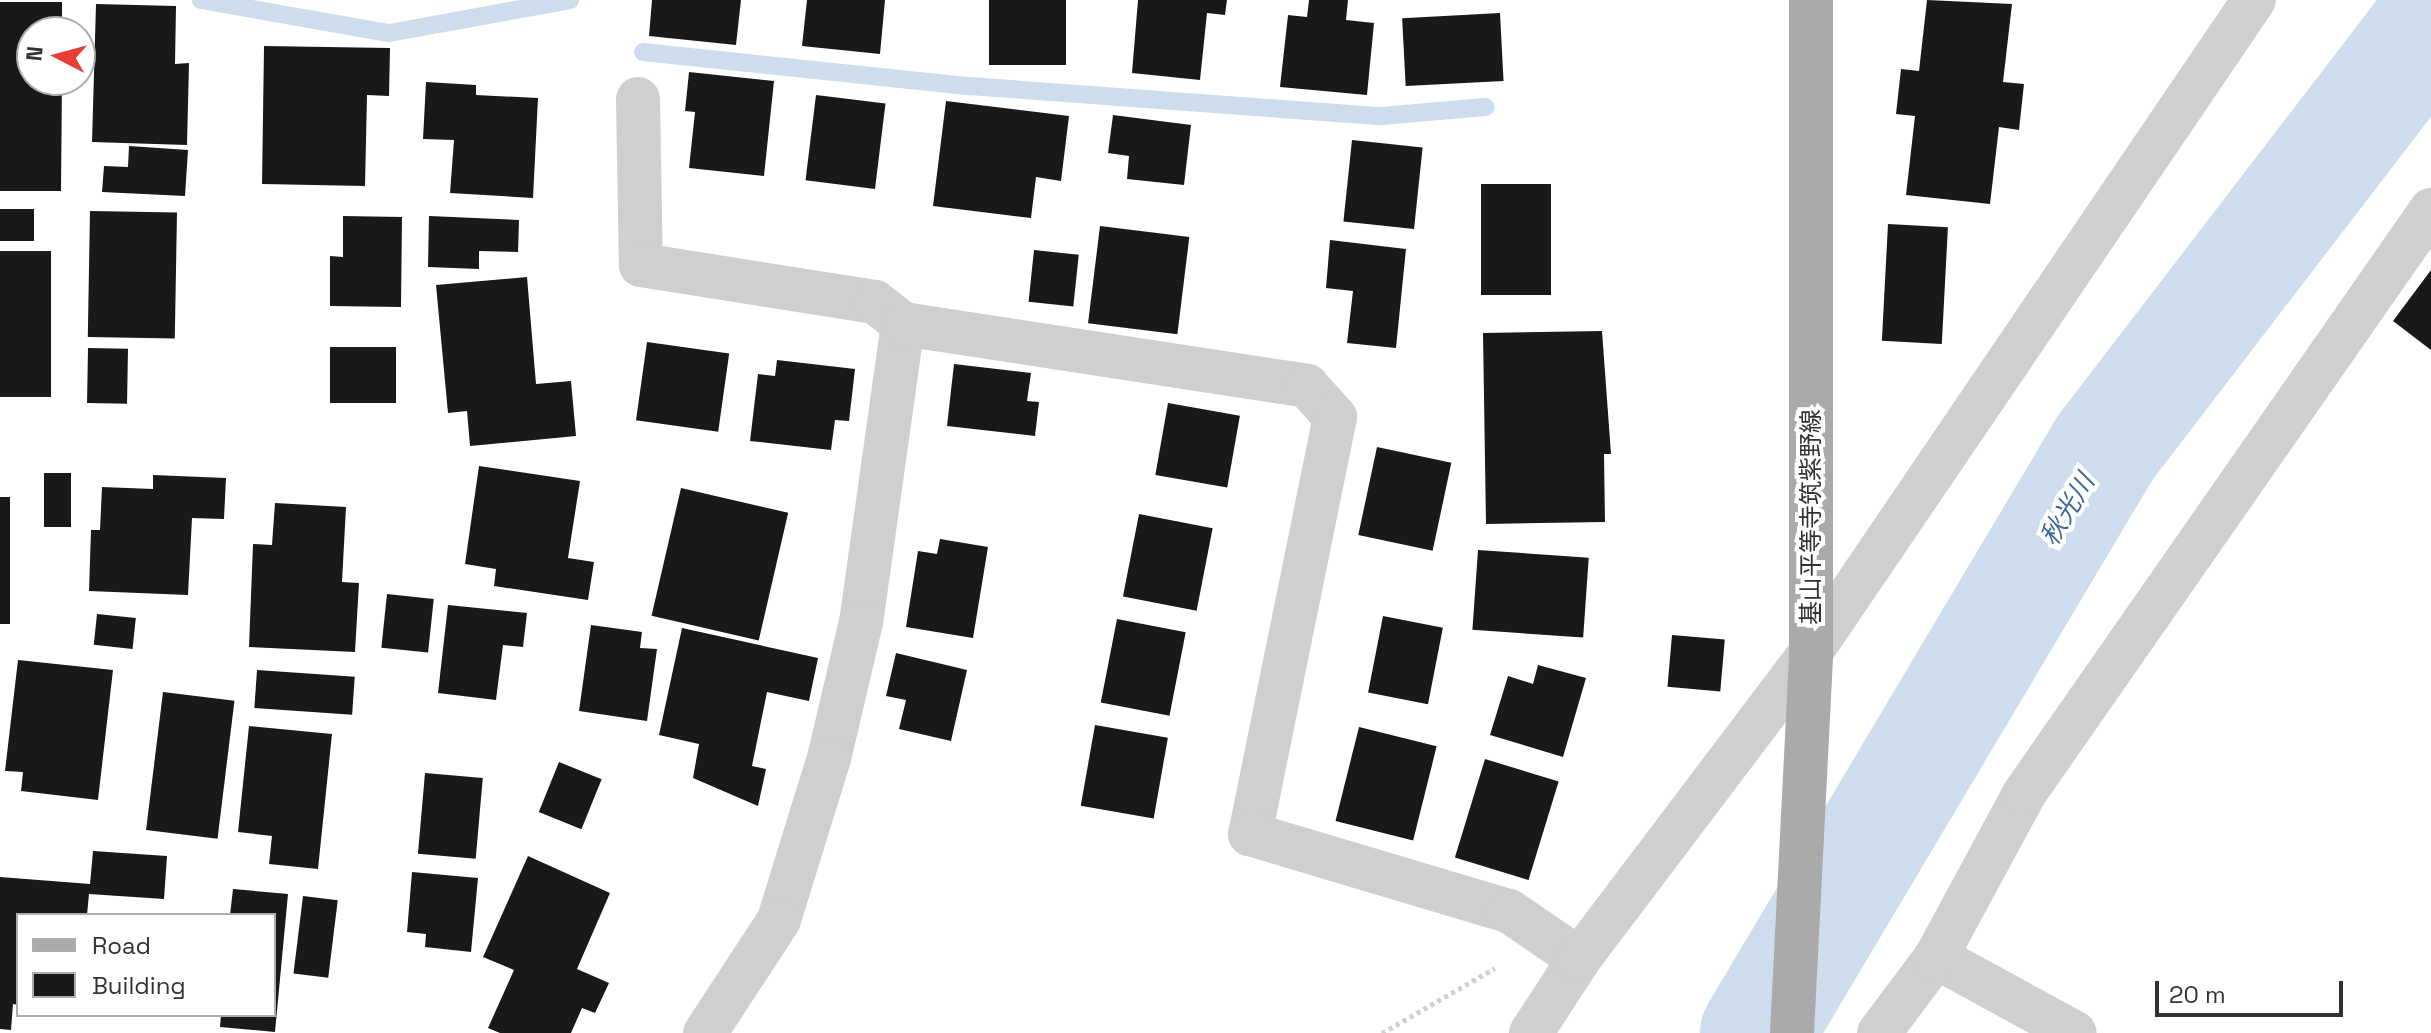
<!DOCTYPE html>
<meta charset="utf-8">
<style>
body{margin:0}
#map{position:relative;width:2431px;height:1033px;overflow:hidden;background:#fff;font-family:"Space Grotesk","Noto Sans JP",sans-serif}
div>[style]{position:absolute}
.stream>*{height:18px;margin:-9px;padding:0 9px;transform-origin:9px;border-radius:9px;background:#cddded}
.river>*{height:114px;margin:-57px;padding:0 57px;transform-origin:57px;border-radius:57px;background:#cddded}
.building>*{inset:0;background:#191919;transform-origin:0 0}
.path>*{height:5px;margin-top:-2.5px;transform-origin:0;background:repeating-linear-gradient(90deg,#cfcfcf 0 4px,transparent 0 8px)}
.minor>*{height:44px;margin:-22px;padding:0 22px;transform-origin:22px;border-radius:22px;background:#cfcfcf}
.major>*{height:44px;margin:-22px;padding:0 22px;transform-origin:22px;border-radius:22px;background:#aaa}
span{translate:-50% -50%;white-space:nowrap;text-align:center;line-height:1.15;-webkit-text-stroke:8px #fff;paint-order:stroke}
.street-label{font-size:24px;color:#323232}
.water-label{font-size:26px;color:#3e6996;font-style:italic}
.legend{position:absolute;left:16px;top:913px;width:260px;height:104px;box-sizing:border-box;background:#fff;border:2px solid #adadad;margin:0;padding:10px 14px;list-style:none;font-size:24px;color:#323232}
.legend li{display:flex;align-items:center;gap:16px;height:40px}
.legend b{width:40px;border:2px solid #adadad}
.north{position:absolute;left:16px;top:16px;width:80px;height:80px;box-sizing:border-box;background:#fff;border:2px solid #adadad;border-radius:50%;rotate:276deg;font-size:22px;font-weight:700;line-height:32px;text-align:center;color:#323232}
.north::after{content:'';display:block;margin:auto;width:28px;height:36px;background:#e73e35;clip-path:polygon(50% 0,100% 100%,50% 72%,0 100%)}
.scale{position:absolute;left:2155px;top:981px;width:188px;height:36px;box-sizing:border-box;border:4px solid #323232;border-top:0;padding-left:10px;font-size:24px;line-height:28px;white-space:nowrap;color:#323232;-webkit-text-stroke:6px #fff;paint-order:stroke}
</style>
<div id="map">
<div class="stream">
<div style="left:201px;top:0;width:191px;rotate:10deg"></div>
<div style="left:389px;top:33px;width:184px;rotate:-10.3deg"></div>
<div style="left:2418px;top:43px;width:13px;rotate:9deg"></div>
<div style="left:643px;top:52px;width:328px;rotate:6deg"></div>
<div style="left:969px;top:86px;width:413px;rotate:4.2deg"></div>
<div style="left:1381px;top:116px;width:105px;rotate:-4.9deg"></div>
</div>
<div class="river">
<div style="left:1757px;top:1033px;width:681px;rotate:-59.25deg"></div>
<div style="left:2105px;top:448px;width:536px;rotate:-52.51deg"></div>
</div>
<div class="building">
<div style="clip-path:polygon(652px 0,741px 0,736px 45px,649px 36px)"></div>
<div style="clip-path:polygon(807px 0,885px 0,880px 54px,802px 46px)"></div>
<div style="left:989px;top:0;width:77px;height:65px"></div>
<div style="clip-path:polygon(1138px 0,1227px 0,1225px 15px,1207px 13px,1200px 80px,1132px 73px)"></div>
<div style="clip-path:polygon(1309px 0,1348px 0,1346px 20px,1374px 23px,1367px 95px,1280px 87px,1288px 15px,1307px 17px)"></div>
<div style="clip-path:polygon(1927px 0,2012px 4px,2003px 82px,2024px 84px,2019px 130px,1999px 127px,1990px 204px,1906px 195px,1915px 116px,1896px 114px,1901px 69px,1919px 71px)"></div>
<div style="clip-path:polygon(0 2px,62px 2px,62px 32px,32px 32px,32px 80px,62px 80px,61px 191px,0 191px)"></div>
<div style="clip-path:polygon(96px 4px,176px 6px,175px 64px,189px 63px,187px 145px,92px 142px)"></div>
<div style="left:1500px;top:13px;width:68px;height:98px;rotate:87deg"></div>
<div style="clip-path:polygon(264px 46px,390px 48px,389px 96px,367px 95px,365px 186px,262px 184px)"></div>
<div style="clip-path:polygon(689px 72px,774px 81px,764px 176px,689px 168px,695px 112px,685px 111px)"></div>
<div style="clip-path:polygon(426px 82px,476px 85px,476px 95px,538px 98px,533px 198px,450px 193px,454px 140px,423px 139px)"></div>
<div style="left:816px;top:95px;width:70px;height:86px;rotate:7deg"></div>
<div style="clip-path:polygon(946px 101px,1069px 116px,1061px 181px,1036px 177px,1031px 218px,933px 206px)"></div>
<div style="clip-path:polygon(1113px 115px,1191px 125px,1184px 185px,1127px 179px,1129px 156px,1108px 153px)"></div>
<div style="left:1352px;top:140px;width:71px;height:82px;rotate:6deg"></div>
<div style="clip-path:polygon(129px 146px,188px 150px,185px 196px,102px 192px,104px 166px,128px 167px)"></div>
<div style="left:1481px;top:184px;width:70px;height:111px"></div>
<div style="left:0;top:209px;width:34px;height:32px"></div>
<div style="left:90px;top:211px;width:87px;height:126px;rotate:1deg"></div>
<div style="clip-path:polygon(343px 216px,402px 217px,401px 307px,330px 306px,330px 256px,343px 257px)"></div>
<div style="clip-path:polygon(429px 216px,519px 220px,518px 252px,479px 251px,479px 269px,428px 267px)"></div>
<div style="left:1888px;top:224px;width:60px;height:117px;rotate:3deg"></div>
<div style="left:1100px;top:226px;width:90px;height:98px;rotate:7deg"></div>
<div style="clip-path:polygon(1330px 240px,1406px 249px,1396px 348px,1347px 343px,1353px 291px,1326px 288px)"></div>
<div style="left:1034px;top:250px;width:45px;height:52px;rotate:6deg"></div>
<div style="left:0;top:251px;width:51px;height:146px"></div>
<div style="clip-path:polygon(2431px 270px,2431px 350px,2393px 321px)"></div>
<div style="clip-path:polygon(527px 277px,536px 384px,571px 381px,576px 436px,470px 446px,467px 411px,448px 413px,436px 285px)"></div>
<div style="clip-path:polygon(1602px 331px,1611px 454px,1604px 454px,1605px 522px,1486px 524px,1483px 333px)"></div>
<div style="left:647px;top:342px;width:83px;height:79px;rotate:8deg"></div>
<div style="left:330px;top:347px;width:66px;height:56px"></div>
<div style="left:88px;top:348px;width:40px;height:55px;rotate:1deg"></div>
<div style="clip-path:polygon(777px 360px,855px 369px,849px 421px,835px 420px,831px 450px,750px 441px,758px 374px,775px 376px)"></div>
<div style="clip-path:polygon(954px 364px,1031px 373px,1027px 401px,1039px 402px,1035px 436px,947px 426px)"></div>
<div style="left:1168px;top:403px;width:73px;height:73px;rotate:10deg"></div>
<div style="left:1377px;top:447px;width:76px;height:90px;rotate:12deg"></div>
<div style="clip-path:polygon(479px 466px,580px 481px,568px 558px,594px 562px,588px 600px,494px 586px,496px 569px,465px 564px)"></div>
<div style="left:44px;top:473px;width:27px;height:54px"></div>
<div style="clip-path:polygon(153px 475px,226px 478px,224px 519px,192px 518px,188px 595px,89px 591px,91px 530px,100px 530px,102px 487px,153px 489px)"></div>
<div style="left:681px;top:488px;width:110px;height:131px;rotate:13deg"></div>
<div style="left:0;top:497px;width:10px;height:127px"></div>
<div style="clip-path:polygon(275px 503px,346px 507px,342px 582px,359px 583px,355px 652px,249px 647px,253px 544px,272px 545px)"></div>
<div style="left:1139px;top:514px;width:75px;height:84px;rotate:11deg"></div>
<div style="clip-path:polygon(940px 539px,988px 547px,973px 638px,906px 627px,918px 551px,937px 554px)"></div>
<div style="left:1478px;top:550px;width:111px;height:80px;rotate:4deg"></div>
<div style="left:387px;top:594px;width:47px;height:54px;rotate:6deg"></div>
<div style="clip-path:polygon(448px 605px,527px 613px,523px 647px,503px 645px,496px 700px,438px 693px)"></div>
<div style="left:97px;top:614px;width:39px;height:31px;rotate:6deg"></div>
<div style="left:1383px;top:616px;width:61px;height:78px;rotate:11deg"></div>
<div style="left:1117px;top:619px;width:70px;height:85px;rotate:11deg"></div>
<div style="clip-path:polygon(591px 625px,642px 632px,640px 648px,657px 649px,647px 721px,579px 711px)"></div>
<div style="clip-path:polygon(682px 628px,818px 658px,809px 701px,767px 692px,752px 766px,766px 769px,758px 806px,693px 778px,699px 744px,659px 735px)"></div>
<div style="left:1672px;top:635px;width:53px;height:52px;rotate:5deg"></div>
<div style="clip-path:polygon(896px 653px,967px 670px,951px 741px,899px 729px,906px 700px,886px 696px)"></div>
<div style="clip-path:polygon(18px 660px,113px 670px,98px 800px,21px 791px,23px 772px,5px 771px)"></div>
<div style="clip-path:polygon(1538px 665px,1586px 678px,1563px 757px,1490px 735px,1508px 676px,1533px 684px)"></div>
<div style="left:257px;top:670px;width:98px;height:38px;rotate:4deg"></div>
<div style="left:163px;top:692px;width:72px;height:139px;rotate:7deg"></div>
<div style="left:1095px;top:725px;width:74px;height:82px;rotate:10deg"></div>
<div style="clip-path:polygon(249px 726px,332px 734px,318px 869px,269px 864px,272px 836px,238px 832px)"></div>
<div style="left:1359px;top:727px;width:80px;height:97px;rotate:14deg"></div>
<div style="left:1485px;top:759px;width:77px;height:103px;rotate:17deg"></div>
<div style="left:559px;top:762px;width:46px;height:54px;rotate:22deg"></div>
<div style="left:425px;top:773px;width:58px;height:81px;rotate:5deg"></div>
<div style="clip-path:polygon(93px 851px,167px 856px,164px 899px,89px 894px,87px 915px,18px 915px,18px 1005px,13px 1004px,11px 1030px,0 1029px,0 877px,90px 884px)"></div>
<div style="clip-path:polygon(528px 856px,610px 893px,577px 969px,609px 983px,595px 1013px,582px 1008px,571px 1033px,500px 1033px,488px 1028px,514px 970px,483px 957px)"></div>
<div style="clip-path:polygon(412px 872px,478px 878px,471px 952px,425px 947px,426px 934px,407px 932px)"></div>
<div style="clip-path:polygon(233px 889px,288px 894px,275px 1032px,220px 1027px,221px 1015px,274px 1015px,274px 915px,230px 915px)"></div>
<div style="left:303px;top:896px;width:35px;height:78px;rotate:7deg"></div>
</div>
<div class="path">
<div style="left:1382px;top:1033px;width:130px;rotate:-29.9deg"></div>
</div>
<div class="minor">
<div style="left:638px;top:99px;width:166px;rotate:89deg"></div>
<div style="left:641px;top:265px;width:237px;rotate:9deg"></div>
<div style="left:875px;top:302px;width:36px;rotate:38deg"></div>
<div style="left:903px;top:324px;width:301px;rotate:98deg"></div>
<div style="left:861px;top:622px;width:140px;rotate:103.2deg"></div>
<div style="left:829px;top:758px;width:170px;rotate:107.2deg"></div>
<div style="left:779px;top:920px;width:135px;rotate:123.2deg"></div>
<div style="left:903px;top:324px;width:409px;rotate:8.7deg"></div>
<div style="left:1307px;top:386px;width:42px;rotate:47.9deg"></div>
<div style="left:1335px;top:417px;width:426px;rotate:101.5deg"></div>
<div style="left:1250px;top:834px;width:270px;rotate:16.6deg"></div>
<div style="left:1509px;top:911px;width:85px;rotate:34.4deg"></div>
<div style="left:1936px;top:957px;width:158px;rotate:28.7deg"></div>
<div style="left:1531px;top:1033px;width:88px;rotate:-57deg"></div>
<div style="left:1579px;top:959px;width:385px;rotate:-52.9deg"></div>
<div style="left:1811px;top:652px;width:788px;rotate:-55.81deg"></div>
<div style="left:1879px;top:1033px;width:95px;rotate:-53.1deg"></div>
<div style="left:1936px;top:957px;width:185px;rotate:-61.6deg"></div>
<div style="left:2024px;top:794px;width:712px;rotate:-55.13deg"></div>
</div>
<div class="major">
<div style="left:1792px;top:1033px;width:381px;rotate:-87.1deg"></div>
<div style="left:1811px;top:652px;width:652px;rotate:-90deg"></div>
</div>
<div class="street-label">
<span style="left:1811px;top:517px;rotate:-90deg">基山平等寺筑紫野線</span>
</div>
<div class="water-label">
<span style="left:2068px;top:510px;rotate:-59deg">秋光川</span>
</div>
<ul class="legend">
<li><b style="height:10px;background:#aaa"></b>Road</li>
<li><b style="height:22px;background:#191919"></b>Building</li>
</ul>
<div class="north">N</div>
<div class="scale">20 m</div>
</div>
